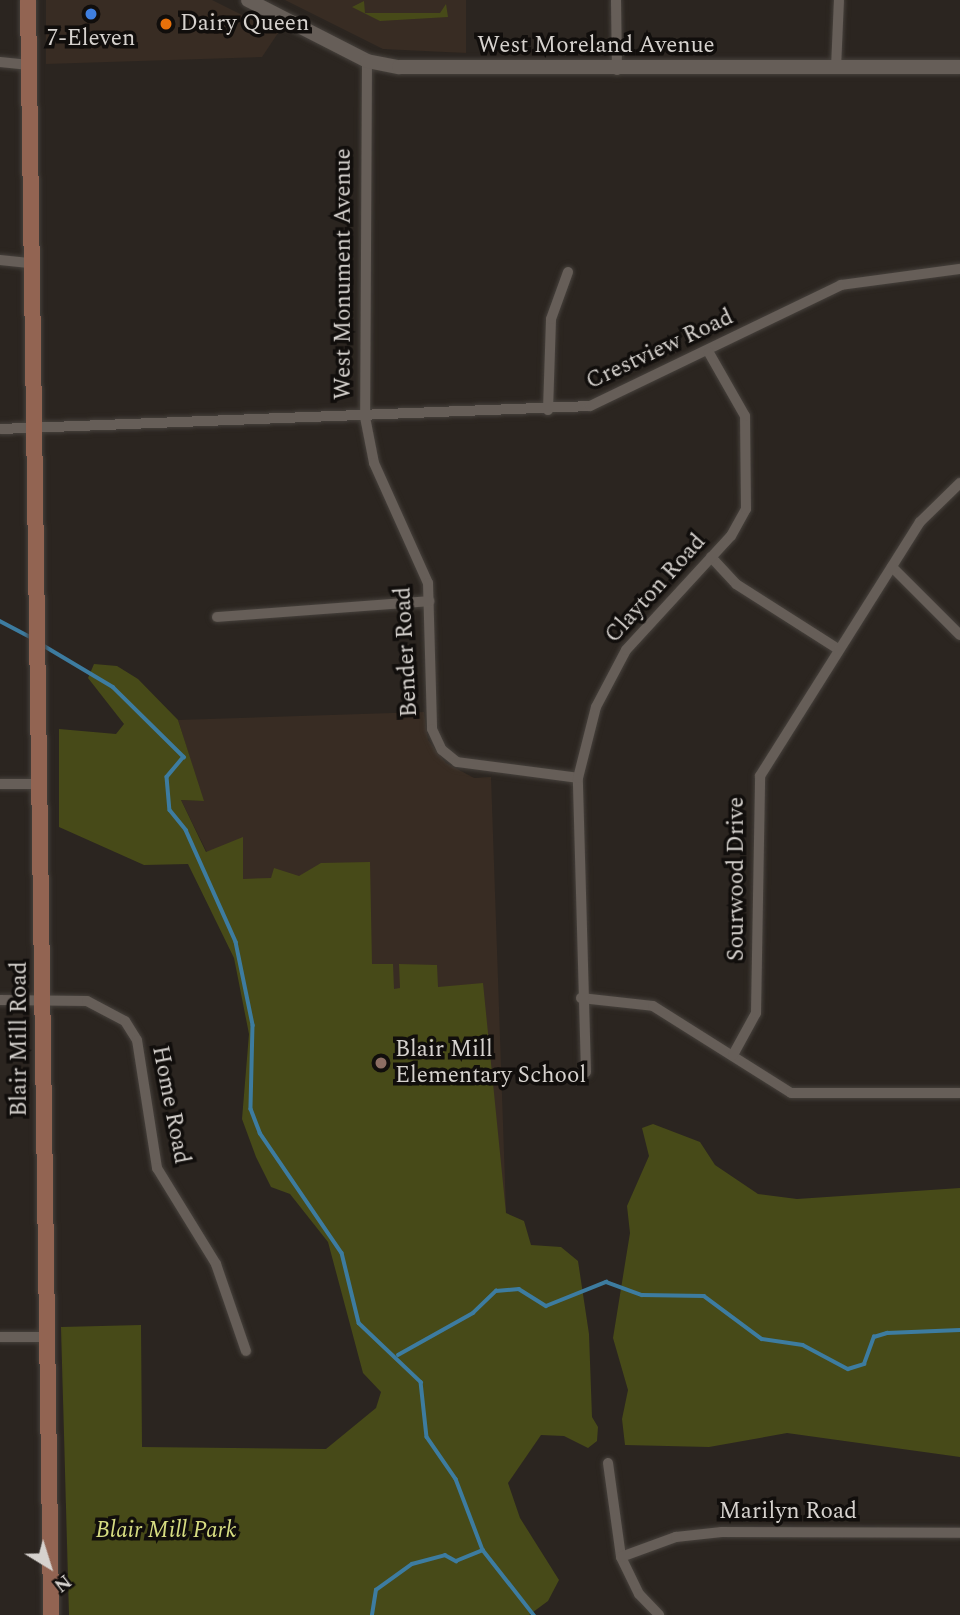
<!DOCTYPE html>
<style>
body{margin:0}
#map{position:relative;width:960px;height:1615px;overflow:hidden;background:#2b2520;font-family:Spectral,serif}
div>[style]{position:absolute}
.built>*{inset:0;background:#382c23}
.green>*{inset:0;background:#474a18}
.stream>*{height:3.5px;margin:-1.75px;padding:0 1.75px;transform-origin:1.75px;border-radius:1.75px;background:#3d7ca0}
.roads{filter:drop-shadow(0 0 2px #46413c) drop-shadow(0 0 2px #46413c)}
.minor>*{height:10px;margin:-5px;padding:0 5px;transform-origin:5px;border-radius:5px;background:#665e58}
.tertiary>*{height:14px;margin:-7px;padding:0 7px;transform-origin:7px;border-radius:7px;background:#665e58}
.secondary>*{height:16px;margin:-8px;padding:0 8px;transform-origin:8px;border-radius:8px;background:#926452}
.dots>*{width:19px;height:19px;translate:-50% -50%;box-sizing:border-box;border:4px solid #110e0c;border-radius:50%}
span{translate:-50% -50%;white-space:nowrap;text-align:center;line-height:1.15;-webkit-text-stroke:7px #110e0c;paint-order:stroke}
.poi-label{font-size:23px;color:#d6d2ce}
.left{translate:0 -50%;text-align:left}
.street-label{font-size:23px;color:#d6d2ce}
.park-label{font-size:23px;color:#d6dc81;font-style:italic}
.north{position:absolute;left:14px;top:1531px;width:70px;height:70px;-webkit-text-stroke:5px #110e0c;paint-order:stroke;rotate:142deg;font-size:19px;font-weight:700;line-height:28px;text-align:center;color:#d6d2ce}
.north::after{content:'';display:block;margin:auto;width:24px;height:32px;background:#d6d2ce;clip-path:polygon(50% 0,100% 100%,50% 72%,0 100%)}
</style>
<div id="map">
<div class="built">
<div style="clip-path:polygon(46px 0,212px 0,278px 33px,262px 57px,46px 64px)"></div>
<div style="clip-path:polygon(285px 0,466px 0,466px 53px,383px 49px)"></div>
<div style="clip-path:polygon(424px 712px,428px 740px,446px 763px,474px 778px,491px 777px,508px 1268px,239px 917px,181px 800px,203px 801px,178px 720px)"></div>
</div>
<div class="green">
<div style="clip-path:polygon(364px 1px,365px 13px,440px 13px,446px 4px,448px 17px,380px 21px,352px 7px)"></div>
<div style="clip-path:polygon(94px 664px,117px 666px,138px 679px,178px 720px,204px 801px,181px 800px,206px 852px,243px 837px,243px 879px,271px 878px,274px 868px,299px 876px,321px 863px,370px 862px,372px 964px,393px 964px,394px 989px,400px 988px,399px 964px,437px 965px,438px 987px,483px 983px,506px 1213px,524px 1221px,531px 1245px,561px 1247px,578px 1261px,589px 1334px,592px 1417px,598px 1427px,597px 1441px,588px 1448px,564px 1436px,541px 1435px,508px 1483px,520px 1518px,559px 1580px,548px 1601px,529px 1615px,69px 1615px,61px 1327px,141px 1325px,142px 1447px,326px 1449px,376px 1408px,381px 1392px,363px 1373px,328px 1242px,290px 1194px,271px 1187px,256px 1157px,242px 1119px,249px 1034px,234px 958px,188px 864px,144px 865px,59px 827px,59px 729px,116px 734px,124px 724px,88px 678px)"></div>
<div style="clip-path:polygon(653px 1124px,700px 1142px,715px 1165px,758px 1194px,797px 1199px,960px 1188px,960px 1457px,787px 1433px,709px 1447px,625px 1445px,622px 1419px,628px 1390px,613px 1338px,630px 1233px,627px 1206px,649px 1156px,642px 1128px)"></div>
</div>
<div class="stream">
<div style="left:0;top:621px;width:36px;rotate:28deg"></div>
<div style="left:41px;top:644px;width:84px;rotate:30.8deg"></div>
<div style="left:113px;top:687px;width:100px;rotate:44.6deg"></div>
<div style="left:184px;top:757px;width:26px;rotate:130deg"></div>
<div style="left:167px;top:777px;width:33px;rotate:85deg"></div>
<div style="left:170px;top:810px;width:26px;rotate:51deg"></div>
<div style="left:186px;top:830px;width:123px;rotate:65.9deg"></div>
<div style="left:236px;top:942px;width:85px;rotate:78.4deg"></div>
<div style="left:253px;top:1025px;width:84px;rotate:91.4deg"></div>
<div style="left:251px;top:1109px;width:26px;rotate:69deg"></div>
<div style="left:260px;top:1133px;width:145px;rotate:55.7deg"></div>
<div style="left:342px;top:1253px;width:72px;rotate:76.3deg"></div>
<div style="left:359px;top:1323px;width:86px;rotate:43.6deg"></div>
<div style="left:421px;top:1382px;width:55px;rotate:83.8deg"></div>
<div style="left:427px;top:1437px;width:51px;rotate:55.4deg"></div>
<div style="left:456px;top:1479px;width:76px;rotate:69.2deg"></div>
<div style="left:483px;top:1550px;width:83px;rotate:51.9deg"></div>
<div style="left:398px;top:1355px;width:86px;rotate:-29.2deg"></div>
<div style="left:473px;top:1313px;width:32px;rotate:-44deg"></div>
<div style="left:496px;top:1291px;width:23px;rotate:-5deg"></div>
<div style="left:519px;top:1289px;width:32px;rotate:32deg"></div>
<div style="left:546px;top:1306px;width:65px;rotate:-21.8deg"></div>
<div style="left:606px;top:1282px;width:38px;rotate:20deg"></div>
<div style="left:642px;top:1295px;width:62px;rotate:0.9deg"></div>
<div style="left:704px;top:1296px;width:72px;rotate:36.6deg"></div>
<div style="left:762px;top:1339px;width:41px;rotate:8.3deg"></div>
<div style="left:803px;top:1345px;width:51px;rotate:28.1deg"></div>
<div style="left:848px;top:1369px;width:17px;rotate:-17deg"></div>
<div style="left:864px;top:1364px;width:29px;rotate:-70deg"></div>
<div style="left:874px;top:1337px;width:14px;rotate:-17deg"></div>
<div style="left:887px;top:1333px;width:73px;rotate:-2.4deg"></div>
<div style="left:372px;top:1615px;width:25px;rotate:-81deg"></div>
<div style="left:376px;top:1590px;width:44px;rotate:-35.8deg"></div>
<div style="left:412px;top:1564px;width:34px;rotate:-15deg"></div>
<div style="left:445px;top:1555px;width:13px;rotate:29deg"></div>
<div style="left:456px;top:1561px;width:29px;rotate:-22deg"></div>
</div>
<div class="roads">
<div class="minor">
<div style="left:616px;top:0;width:70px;rotate:89.2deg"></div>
<div style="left:367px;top:61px;width:356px;rotate:90.3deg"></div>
<div style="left:365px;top:417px;width:47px;rotate:78.9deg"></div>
<div style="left:374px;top:463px;width:132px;rotate:65.8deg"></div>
<div style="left:428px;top:583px;width:146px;rotate:88.4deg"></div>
<div style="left:432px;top:729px;width:23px;rotate:65deg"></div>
<div style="left:442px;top:750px;width:19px;rotate:39deg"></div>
<div style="left:457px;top:762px;width:122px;rotate:7.5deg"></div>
<div style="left:0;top:62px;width:27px;rotate:6deg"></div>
<div style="left:836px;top:68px;width:68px;rotate:-87.5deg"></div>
<div style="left:0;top:260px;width:29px;rotate:6deg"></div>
<div style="left:548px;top:410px;width:91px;rotate:-88.1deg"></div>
<div style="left:551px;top:319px;width:50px;rotate:-70.1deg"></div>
<div style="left:0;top:429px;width:590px;rotate:-2.23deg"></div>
<div style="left:590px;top:406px;width:279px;rotate:-25.7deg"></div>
<div style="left:841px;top:285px;width:120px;rotate:-7.7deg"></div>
<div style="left:711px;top:557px;width:37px;rotate:47deg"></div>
<div style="left:736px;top:584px;width:121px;rotate:32.5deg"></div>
<div style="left:892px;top:567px;width:96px;rotate:45deg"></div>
<div style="left:217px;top:617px;width:213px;rotate:-4.3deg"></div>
<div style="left:0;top:784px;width:39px"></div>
<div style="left:581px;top:998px;width:72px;rotate:6.3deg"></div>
<div style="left:653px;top:1006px;width:163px;rotate:32.2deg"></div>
<div style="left:791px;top:1093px;width:169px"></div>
<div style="left:0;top:1000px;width:87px;rotate:0.7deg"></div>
<div style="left:87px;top:1001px;width:43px;rotate:27.8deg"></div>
<div style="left:125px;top:1021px;width:22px;rotate:58deg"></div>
<div style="left:137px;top:1040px;width:130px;rotate:81.1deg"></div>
<div style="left:157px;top:1168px;width:113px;rotate:58.4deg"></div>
<div style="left:216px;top:1264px;width:92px;rotate:71deg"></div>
<div style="left:733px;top:1055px;width:48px;rotate:-61.3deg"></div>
<div style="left:756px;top:1013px;width:237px;rotate:-89deg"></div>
<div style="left:760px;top:776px;width:300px;rotate:-57.8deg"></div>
<div style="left:920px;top:522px;width:56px;rotate:-44.3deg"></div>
<div style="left:586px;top:1072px;width:294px;rotate:-91.6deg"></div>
<div style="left:578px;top:778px;width:73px;rotate:-75.8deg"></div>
<div style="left:596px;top:707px;width:64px;rotate:-62.2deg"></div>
<div style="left:626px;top:650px;width:155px;rotate:-47.4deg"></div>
<div style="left:731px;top:536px;width:31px;rotate:-61deg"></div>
<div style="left:746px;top:509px;width:93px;rotate:-90.6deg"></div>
<div style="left:745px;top:416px;width:73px;rotate:-119.7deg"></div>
<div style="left:0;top:1337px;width:44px"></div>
<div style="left:608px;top:1463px;width:95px;rotate:82.1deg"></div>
<div style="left:621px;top:1557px;width:41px;rotate:64.1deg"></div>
<div style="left:639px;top:1594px;width:29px;rotate:46deg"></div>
<div style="left:621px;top:1557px;width:59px;rotate:-20deg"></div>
<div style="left:676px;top:1537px;width:46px;rotate:-6.2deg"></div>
<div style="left:722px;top:1532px;width:238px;rotate:0.2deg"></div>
</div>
<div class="tertiary">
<div style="left:248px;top:0;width:134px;rotate:27.1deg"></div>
<div style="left:367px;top:61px;width:33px;rotate:11deg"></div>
<div style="left:399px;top:67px;width:561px"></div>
</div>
<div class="secondary">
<div style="left:28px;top:0;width:1615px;rotate:89.18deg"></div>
</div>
</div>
<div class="dots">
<div style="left:91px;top:14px;background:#3f7fe0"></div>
<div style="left:166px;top:24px;background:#e8710a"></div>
<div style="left:381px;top:1063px;background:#8d6e63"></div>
</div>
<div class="poi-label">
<span class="left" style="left:180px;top:24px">Dairy Queen</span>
<span style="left:91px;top:39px">7-Eleven</span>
<span class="left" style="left:395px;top:1063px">Blair Mill<br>Elementary School</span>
</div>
<div class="street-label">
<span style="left:596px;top:46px">West Moreland Avenue</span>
<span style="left:344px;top:274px;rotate:-90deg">West Monument Avenue</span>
<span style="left:660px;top:350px;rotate:-25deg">Crestview Road</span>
<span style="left:656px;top:589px;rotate:-48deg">Clayton Road</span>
<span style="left:407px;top:652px;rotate:-93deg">Bender Road</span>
<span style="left:737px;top:879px;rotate:-90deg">Sourwood Drive</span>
<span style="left:20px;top:1039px;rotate:-90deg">Blair Mill Road</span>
<span style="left:170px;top:1105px;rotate:79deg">Home Road</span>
<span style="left:788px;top:1512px">Marilyn Road</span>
</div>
<div class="park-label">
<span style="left:166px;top:1531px">Blair Mill Park</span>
</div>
<div class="north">N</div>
</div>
